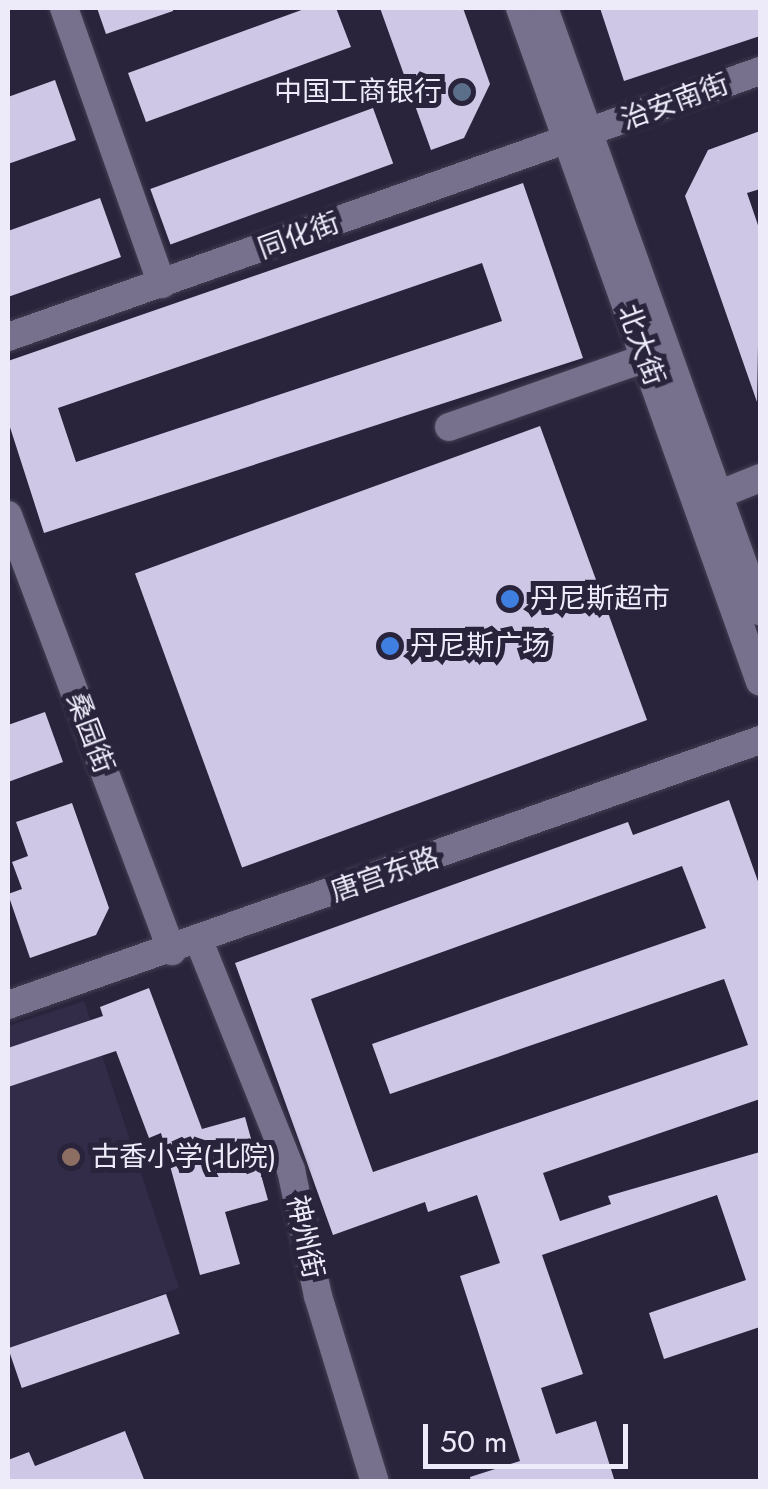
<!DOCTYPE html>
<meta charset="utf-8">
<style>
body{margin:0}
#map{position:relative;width:768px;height:1489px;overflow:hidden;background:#29243b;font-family:Jost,"Noto Sans SC",sans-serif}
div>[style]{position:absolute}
.built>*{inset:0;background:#332c49}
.building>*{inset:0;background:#cec8e6;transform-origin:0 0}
.roads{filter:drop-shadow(0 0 2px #423e51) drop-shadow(0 0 2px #423e51)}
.minor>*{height:28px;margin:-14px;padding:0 14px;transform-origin:14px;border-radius:14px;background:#77718d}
.dots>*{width:28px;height:28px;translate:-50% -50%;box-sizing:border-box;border:5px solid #29243b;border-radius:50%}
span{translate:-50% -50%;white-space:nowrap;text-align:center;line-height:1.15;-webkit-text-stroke:10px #29243b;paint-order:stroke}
.poi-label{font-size:28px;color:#edebfa}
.right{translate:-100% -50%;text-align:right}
.left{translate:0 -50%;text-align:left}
.street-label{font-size:28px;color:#edebfa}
.frame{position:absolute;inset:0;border:10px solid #edebfa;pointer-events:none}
.scale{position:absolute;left:423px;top:1424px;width:205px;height:45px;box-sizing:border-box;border:5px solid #edebfa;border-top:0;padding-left:12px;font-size:30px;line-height:35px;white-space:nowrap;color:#edebfa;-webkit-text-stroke:8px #29243b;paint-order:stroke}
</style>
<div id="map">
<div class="built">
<div style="clip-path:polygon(84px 1001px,179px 1288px,8px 1348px,8px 1026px)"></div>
</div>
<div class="building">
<div style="clip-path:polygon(97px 8px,173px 8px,173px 11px,106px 34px)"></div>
<div style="clip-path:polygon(307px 8px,336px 8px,351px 47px,146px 122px,128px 73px)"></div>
<div style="clip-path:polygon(380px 8px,463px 8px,490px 84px,464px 138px,431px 150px)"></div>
<div style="clip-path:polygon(600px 8px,760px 8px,760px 36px,624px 81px)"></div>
<div style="clip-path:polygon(55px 80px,76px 140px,8px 164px,8px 97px)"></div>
<div style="left:373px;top:108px;width:59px;height:237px;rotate:70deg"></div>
<div style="clip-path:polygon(760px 131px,760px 189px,747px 193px,760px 231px,757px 402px,685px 196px,708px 150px)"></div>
<div style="clip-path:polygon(evenodd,523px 183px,583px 358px,44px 533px,8px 421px,8px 361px,523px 183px,482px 263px,502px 321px,76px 462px,58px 408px,482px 263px)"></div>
<div style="clip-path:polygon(100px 198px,121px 257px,8px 297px,8px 231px)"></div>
<div style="left:540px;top:426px;width:313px;height:431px;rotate:70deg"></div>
<div style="clip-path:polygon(45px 712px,63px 762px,8px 782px,8px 725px)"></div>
<div style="clip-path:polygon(evenodd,729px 800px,760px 887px,760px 1099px,543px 1173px,560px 1221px,611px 1204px,608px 1196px,760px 1152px,760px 1327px,664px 1359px,649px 1313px,746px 1280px,717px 1195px,542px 1255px,583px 1374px,541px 1388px,556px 1434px,596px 1421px,615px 1482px,471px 1482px,470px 1477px,520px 1461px,460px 1276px,500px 1263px,477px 1195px,428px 1212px,425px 1202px,333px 1235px,235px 963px,628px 822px,633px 835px,729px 800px,682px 866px,706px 928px,372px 1044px,390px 1094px,724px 979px,748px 1045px,373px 1172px,311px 999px,682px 866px)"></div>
<div style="clip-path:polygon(72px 803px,109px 908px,96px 935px,30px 958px,8px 894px,22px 889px,12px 862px,28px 856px,16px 822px)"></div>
<div style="clip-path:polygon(149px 988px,202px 1129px,245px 1117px,268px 1200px,225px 1212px,240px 1264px,200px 1275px,161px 1133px,149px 1138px,116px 1051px,8px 1087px,8px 1048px,103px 1016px,100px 1007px)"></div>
<div style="left:166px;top:1294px;width:42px;height:167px;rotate:71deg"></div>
<div style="clip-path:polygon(125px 1431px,145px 1482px,8px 1482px,8px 1460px,29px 1452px,35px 1466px)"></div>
</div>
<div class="roads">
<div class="minor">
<div style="left:64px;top:8px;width:293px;rotate:70.5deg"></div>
<div style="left:520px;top:8px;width:715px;rotate:70.4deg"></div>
<div style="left:544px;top:8px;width:641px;rotate:70.29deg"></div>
<div style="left:8px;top:337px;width:798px;rotate:-19.48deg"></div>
<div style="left:449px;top:427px;width:224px;rotate:-19.3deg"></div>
<div style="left:718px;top:495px;width:45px;rotate:-22deg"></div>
<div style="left:8px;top:515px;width:466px;rotate:69.4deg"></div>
<div style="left:199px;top:941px;width:247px;rotate:68.1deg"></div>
<div style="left:291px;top:1170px;width:129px;rotate:77.9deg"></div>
<div style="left:318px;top:1296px;width:195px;rotate:73deg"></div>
<div style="left:8px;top:1005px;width:797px;rotate:-19.41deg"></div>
</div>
</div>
<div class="dots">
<div style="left:462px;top:92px;background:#5c6f8a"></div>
<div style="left:510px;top:599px;background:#3f7fe0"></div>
<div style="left:390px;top:646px;background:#3f7fe0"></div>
<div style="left:71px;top:1157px;background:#8d6e63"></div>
</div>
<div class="poi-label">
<span class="right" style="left:442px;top:92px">中国工商银行</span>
<span class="left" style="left:530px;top:599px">丹尼斯超市</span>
<span class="left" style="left:410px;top:646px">丹尼斯广场</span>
<span class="left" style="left:91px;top:1157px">古香小学(北院)</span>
</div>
<div class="street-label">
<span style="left:675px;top:102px;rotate:-20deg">治安南街</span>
<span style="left:299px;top:236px;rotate:-20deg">同化街</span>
<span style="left:641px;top:345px;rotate:70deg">北大街</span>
<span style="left:90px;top:733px;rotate:69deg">桑园街</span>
<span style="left:385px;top:875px;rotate:-19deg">唐宫东路</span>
<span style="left:305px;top:1237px;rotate:78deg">神州街</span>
</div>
<div class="frame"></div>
<div class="scale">50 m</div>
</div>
